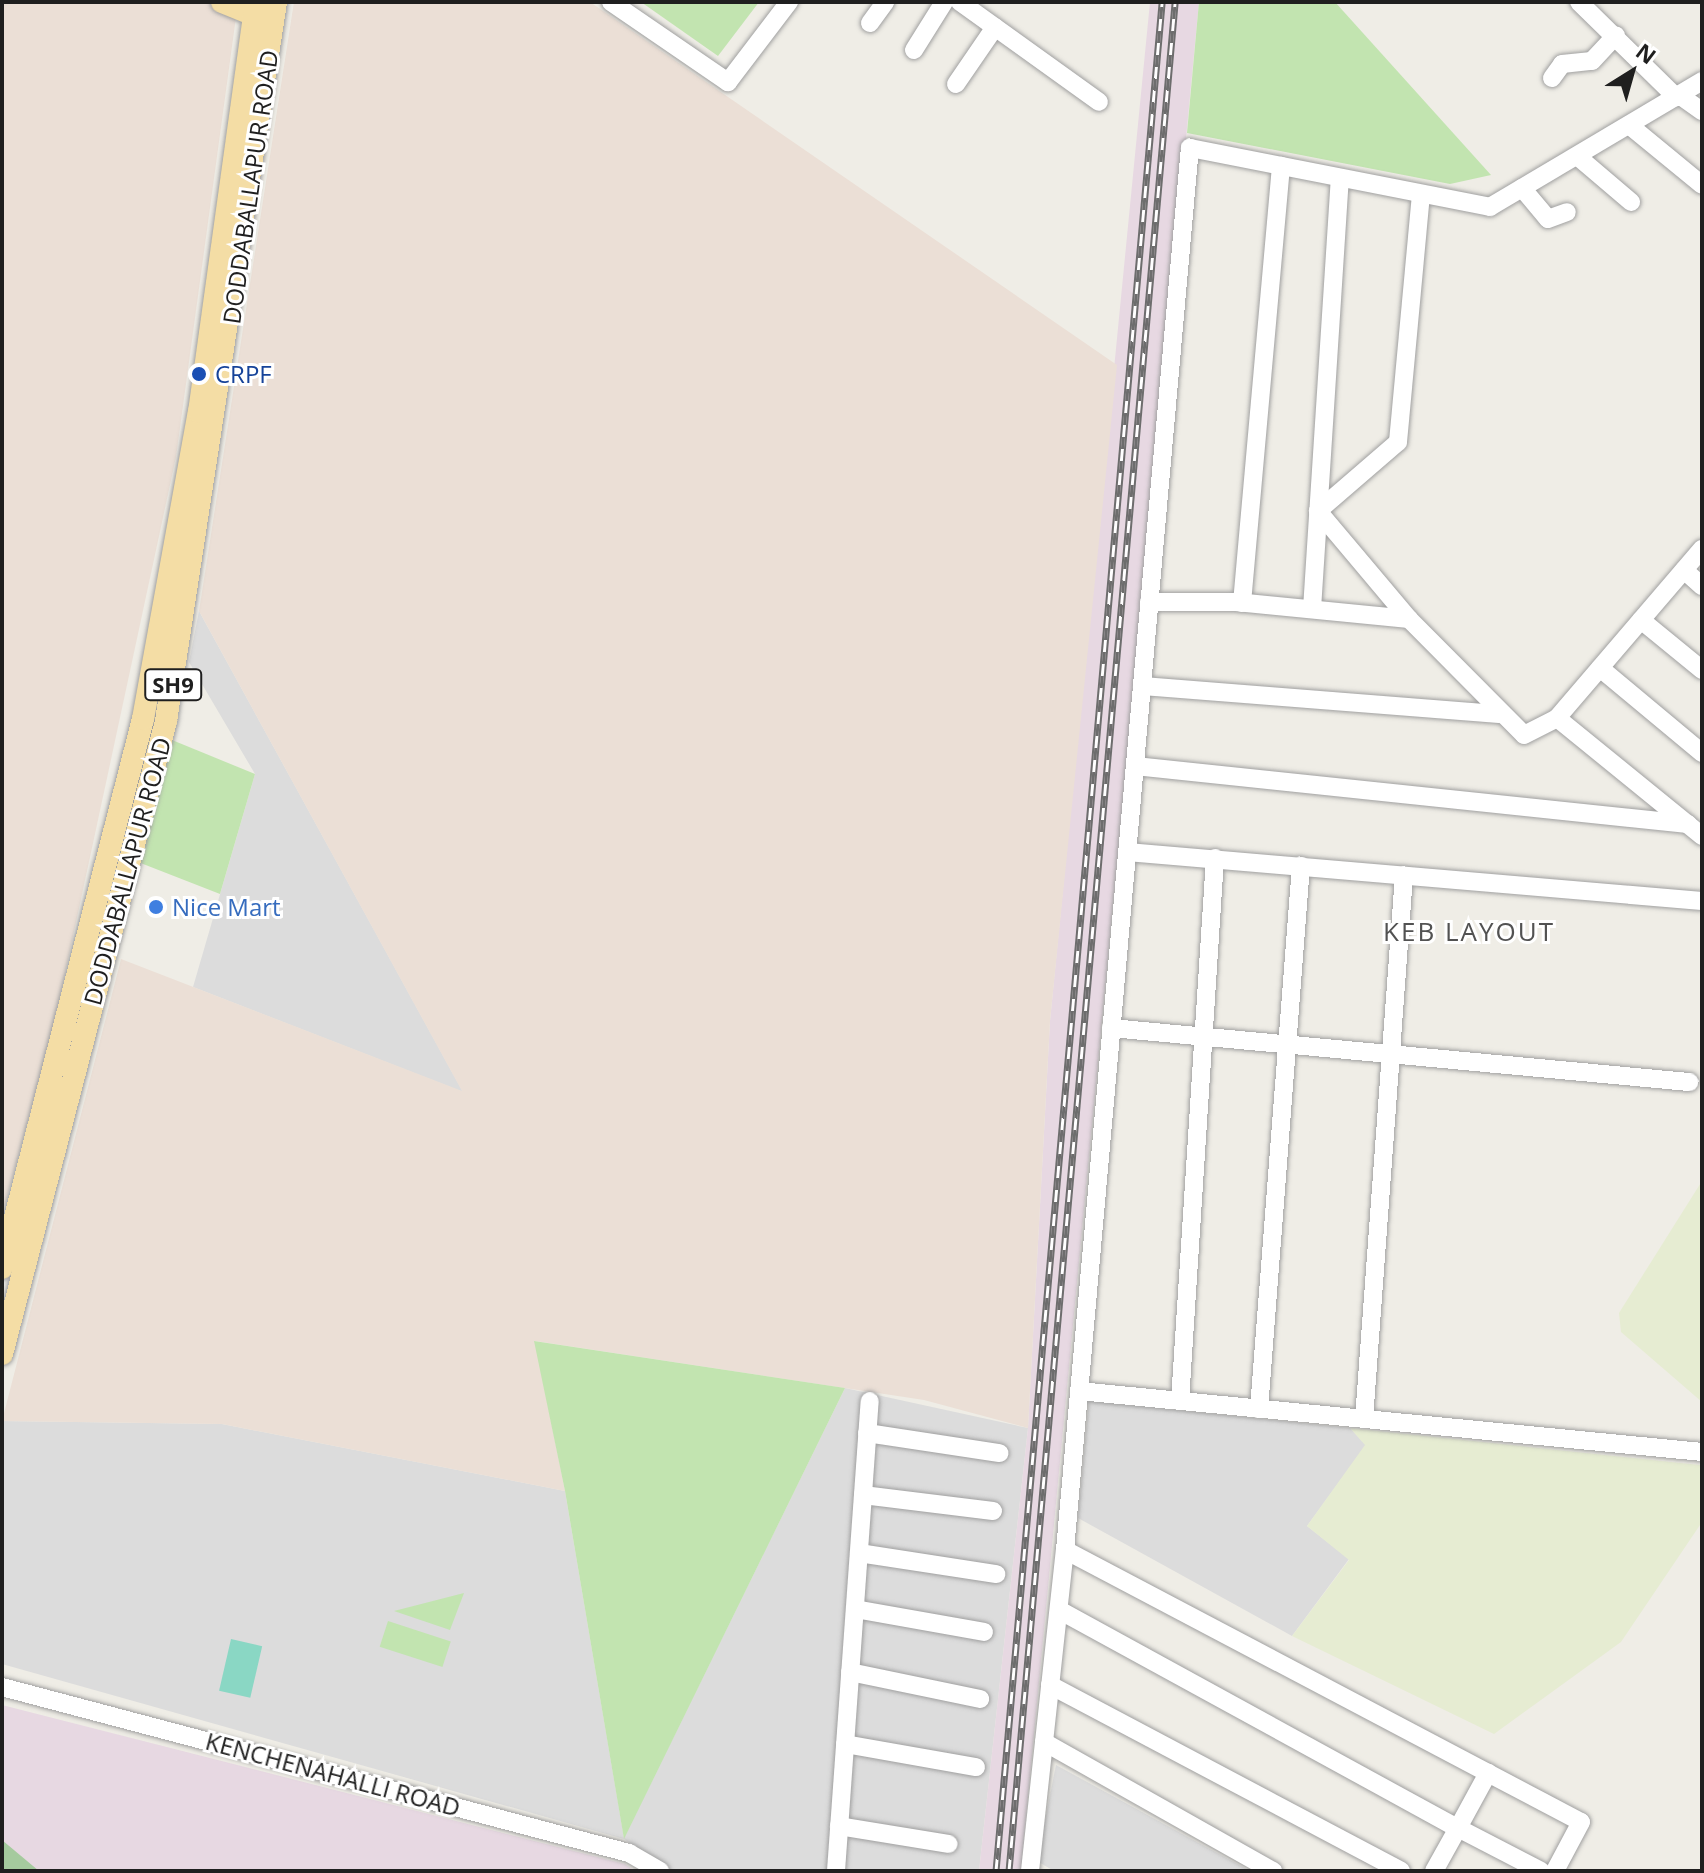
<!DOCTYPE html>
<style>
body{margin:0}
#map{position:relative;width:1704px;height:1873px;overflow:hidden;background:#efede6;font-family:"Open Sans",sans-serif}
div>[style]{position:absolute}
.residential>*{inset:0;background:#dcdcdc}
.industrial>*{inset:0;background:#e7d8e2}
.military>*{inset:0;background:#ebdfd6}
.farmland>*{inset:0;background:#e6ecd2}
.grass>*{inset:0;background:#c2e4b0;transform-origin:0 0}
.forest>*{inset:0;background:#a5ca9e}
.pitch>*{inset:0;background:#8ad7c4;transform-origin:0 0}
.roads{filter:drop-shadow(0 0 2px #a0a0a0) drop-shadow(0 0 2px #a0a0a0)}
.minor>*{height:18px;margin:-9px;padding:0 9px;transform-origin:9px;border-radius:9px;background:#fff}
.major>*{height:22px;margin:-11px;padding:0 11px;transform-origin:11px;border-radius:11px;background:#f4dda5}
.rail>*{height:7px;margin-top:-3.5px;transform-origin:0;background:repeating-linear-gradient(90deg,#fff 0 12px,#6d6d6d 0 24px);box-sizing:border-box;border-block:2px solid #6d6d6d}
.dots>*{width:22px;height:22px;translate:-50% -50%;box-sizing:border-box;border:4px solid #fff;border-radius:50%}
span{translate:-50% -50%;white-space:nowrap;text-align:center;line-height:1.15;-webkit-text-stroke:6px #fff;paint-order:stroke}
.shield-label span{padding:2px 6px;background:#fff;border:2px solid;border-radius:6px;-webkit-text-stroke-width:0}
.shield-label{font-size:22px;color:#1f1f1f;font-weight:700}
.street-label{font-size:24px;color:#1f1f1f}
.transit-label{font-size:24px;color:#164399}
.left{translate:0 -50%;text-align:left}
.shop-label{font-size:24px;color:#366cbe}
.neighbourhood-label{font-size:26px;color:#525252;letter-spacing:2px}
.frame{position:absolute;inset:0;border:4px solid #1f1f1f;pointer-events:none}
.north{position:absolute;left:1592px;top:32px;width:80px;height:80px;-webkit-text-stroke:6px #fff;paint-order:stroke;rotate:37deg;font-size:22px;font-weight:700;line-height:32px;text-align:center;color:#1f1f1f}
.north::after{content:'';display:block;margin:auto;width:28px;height:36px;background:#1f1f1f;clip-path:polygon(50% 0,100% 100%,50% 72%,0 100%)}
</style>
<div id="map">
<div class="residential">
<div style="clip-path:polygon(199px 611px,463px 1092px,193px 987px,255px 774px,189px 662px)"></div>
<div style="clip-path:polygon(845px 1388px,1028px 1428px,979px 1871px,670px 1871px,624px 1839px,2px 1664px,2px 1421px,222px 1424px,565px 1491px,624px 1838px)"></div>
<div style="clip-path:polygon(1089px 1401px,1350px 1428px,1366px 1445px,1307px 1526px,1349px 1559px,1292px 1636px,1078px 1518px)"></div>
<div style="clip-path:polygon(1056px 1765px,1250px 1871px,1054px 1871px,1037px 1861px)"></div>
</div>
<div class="industrial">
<div style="clip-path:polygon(1150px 2px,1199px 2px,1021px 1871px,979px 1871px,1028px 1428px,1050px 1021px)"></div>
<div style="clip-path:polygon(2px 1705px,625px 1864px,635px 1871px,2px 1871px)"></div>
</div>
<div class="military">
<div style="clip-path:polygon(2px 2px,209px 2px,236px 17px,176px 457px,55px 1020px,2px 1216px)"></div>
<div style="clip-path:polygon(294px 2px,590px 2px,1117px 365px,1050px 1021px,1028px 1428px,924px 1400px,535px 1341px,565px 1491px,222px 1424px,2px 1421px,121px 959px,462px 1091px,199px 611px)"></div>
</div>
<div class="farmland">
<div style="clip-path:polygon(1702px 1181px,1702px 1402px,1621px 1332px,1619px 1313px)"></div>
<div style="clip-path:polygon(1350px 1428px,1700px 1465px,1702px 1522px,1621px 1642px,1494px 1734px,1292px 1636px,1349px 1560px,1307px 1526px,1365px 1445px)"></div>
</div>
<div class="grass">
<div style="clip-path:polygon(641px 2px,759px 2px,718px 56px)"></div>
<div style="clip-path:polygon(1199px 2px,1335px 2px,1491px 175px,1450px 184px,1187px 133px)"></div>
<div style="clip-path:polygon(172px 740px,255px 774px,220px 894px,138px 862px)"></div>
<div style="clip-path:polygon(534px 1341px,845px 1388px,624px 1839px,565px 1491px)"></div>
<div style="clip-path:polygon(464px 1593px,450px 1630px,394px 1611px)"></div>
<div style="left:388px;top:1621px;width:66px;height:27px;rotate:18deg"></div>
</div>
<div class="forest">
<div style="clip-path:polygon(2px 1840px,39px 1871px,2px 1871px)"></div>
</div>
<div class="pitch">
<div style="left:231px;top:1639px;width:32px;height:53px;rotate:13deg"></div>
</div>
<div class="roads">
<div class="minor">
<div style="left:611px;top:2px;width:142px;rotate:34.4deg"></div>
<div style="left:728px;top:82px;width:101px;rotate:-52.7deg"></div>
<div style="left:960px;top:2px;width:171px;rotate:35.7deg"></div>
<div style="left:1579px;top:2px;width:136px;rotate:44.4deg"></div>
<div style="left:870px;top:23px;width:26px;rotate:-54deg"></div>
<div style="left:914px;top:50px;width:57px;rotate:-58deg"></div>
<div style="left:1552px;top:78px;width:17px;rotate:-54deg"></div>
<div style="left:1562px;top:64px;width:30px;rotate:-6deg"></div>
<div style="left:1592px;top:61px;width:35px;rotate:-47deg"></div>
<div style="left:956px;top:84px;width:69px;rotate:-55.6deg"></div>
<div style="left:1679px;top:95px;width:28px;rotate:35deg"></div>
<div style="left:1629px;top:125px;width:94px;rotate:39.4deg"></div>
<div style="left:1577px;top:156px;width:71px;rotate:40.4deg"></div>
<div style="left:1522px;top:188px;width:40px;rotate:50deg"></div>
<div style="left:1548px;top:219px;width:20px;rotate:-20deg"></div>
<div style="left:1421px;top:194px;width:249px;rotate:95.3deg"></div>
<div style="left:1398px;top:442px;width:106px;rotate:139.2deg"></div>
<div style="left:1318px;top:511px;width:141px;rotate:49.9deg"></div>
<div style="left:1409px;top:619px;width:163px;rotate:45.2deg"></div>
<div style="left:1524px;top:735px;width:37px;rotate:-27deg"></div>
<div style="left:1557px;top:718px;width:223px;rotate:-49.4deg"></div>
<div style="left:1684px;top:570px;width:24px;rotate:42deg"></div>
<div style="left:1149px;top:602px;width:87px"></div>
<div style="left:1236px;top:602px;width:174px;rotate:5.6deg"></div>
<div style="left:1242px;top:603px;width:439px;rotate:-84.9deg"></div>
<div style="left:1312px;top:609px;width:432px;rotate:-86.3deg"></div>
<div style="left:1641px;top:620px;width:79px;rotate:39.3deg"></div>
<div style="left:1600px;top:668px;width:133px;rotate:39.8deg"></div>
<div style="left:1142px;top:686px;width:359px;rotate:4.5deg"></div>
<div style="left:1557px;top:718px;width:187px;rotate:39.1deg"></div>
<div style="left:1135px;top:766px;width:556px;rotate:5.99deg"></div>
<div style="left:1127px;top:852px;width:577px;rotate:4.87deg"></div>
<div style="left:1111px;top:1028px;width:581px;rotate:5.34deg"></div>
<div style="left:1079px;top:1391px;width:626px;rotate:5.59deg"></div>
<div style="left:1180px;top:1401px;width:544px;rotate:-86.31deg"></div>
<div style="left:1259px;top:1409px;width:545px;rotate:-85.58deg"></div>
<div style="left:1364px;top:1419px;width:545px;rotate:-85.79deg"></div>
<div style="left:867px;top:1433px;width:134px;rotate:8.6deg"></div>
<div style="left:863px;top:1495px;width:131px;rotate:7deg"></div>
<div style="left:1065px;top:1550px;width:583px;rotate:27.8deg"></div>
<div style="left:1581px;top:1822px;width:55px;rotate:118deg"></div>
<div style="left:859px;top:1553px;width:139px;rotate:8.7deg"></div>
<div style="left:855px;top:1609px;width:131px;rotate:10.1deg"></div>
<div style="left:1059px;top:1610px;width:455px;rotate:28.7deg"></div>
<div style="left:1458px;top:1828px;width:63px;rotate:-61.4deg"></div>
<div style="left:850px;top:1672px;width:133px;rotate:11.7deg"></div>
<div style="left:1050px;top:1685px;width:397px;rotate:27.9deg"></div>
<div style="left:2px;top:1687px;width:649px;rotate:14.83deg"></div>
<div style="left:629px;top:1853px;width:36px;rotate:30deg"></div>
<div style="left:1044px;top:1742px;width:263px;rotate:29.4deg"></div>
<div style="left:845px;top:1744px;width:133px;rotate:10deg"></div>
<div style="left:839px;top:1826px;width:111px;rotate:9.3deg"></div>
<div style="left:836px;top:1871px;width:471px;rotate:-85.9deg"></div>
<div style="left:1030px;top:1871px;width:323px;rotate:-83.8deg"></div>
<div style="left:1065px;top:1550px;width:1408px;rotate:-84.91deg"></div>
<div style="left:1190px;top:148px;width:306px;rotate:11.1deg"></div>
<div style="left:1490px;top:207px;width:247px;rotate:-30.7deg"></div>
<div style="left:1434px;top:1871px;width:49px;rotate:-60.8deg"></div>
<div style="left:1458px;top:1828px;width:93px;rotate:27.4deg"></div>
</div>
<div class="major">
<div style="left:222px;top:2px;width:51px;rotate:22deg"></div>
<div style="left:2px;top:1268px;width:567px;rotate:-75.6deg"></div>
<div style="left:143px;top:719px;width:312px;rotate:-79.7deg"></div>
<div style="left:199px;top:412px;width:414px;rotate:-82.1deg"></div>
<div style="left:2px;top:1354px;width:654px;rotate:-75.47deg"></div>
<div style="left:166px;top:721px;width:727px;rotate:-81.3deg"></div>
</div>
</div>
<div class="rail">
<div style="left:996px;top:1871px;width:1876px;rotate:-84.92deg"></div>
<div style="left:1009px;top:1871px;width:1876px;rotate:-84.92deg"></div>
</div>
<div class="dots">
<div style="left:199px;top:374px;background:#1a4fb4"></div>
<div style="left:156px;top:907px;background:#3f7fe0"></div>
</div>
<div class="shield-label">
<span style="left:173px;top:685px">SH9</span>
</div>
<div class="street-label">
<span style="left:250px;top:187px;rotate:-82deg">DODDABALLAPUR ROAD</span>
<span style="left:127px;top:871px;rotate:-75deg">DODDABALLAPUR ROAD</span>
<span style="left:333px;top:1774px;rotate:15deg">KENCHENAHALLI ROAD</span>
</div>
<div class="transit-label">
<span class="left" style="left:215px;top:374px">CRPF</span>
</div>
<div class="shop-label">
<span class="left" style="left:172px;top:907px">Nice Mart</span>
</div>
<div class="neighbourhood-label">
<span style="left:1469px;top:932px">KEB LAYOUT</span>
</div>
<div class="frame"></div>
<div class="north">N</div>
</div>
